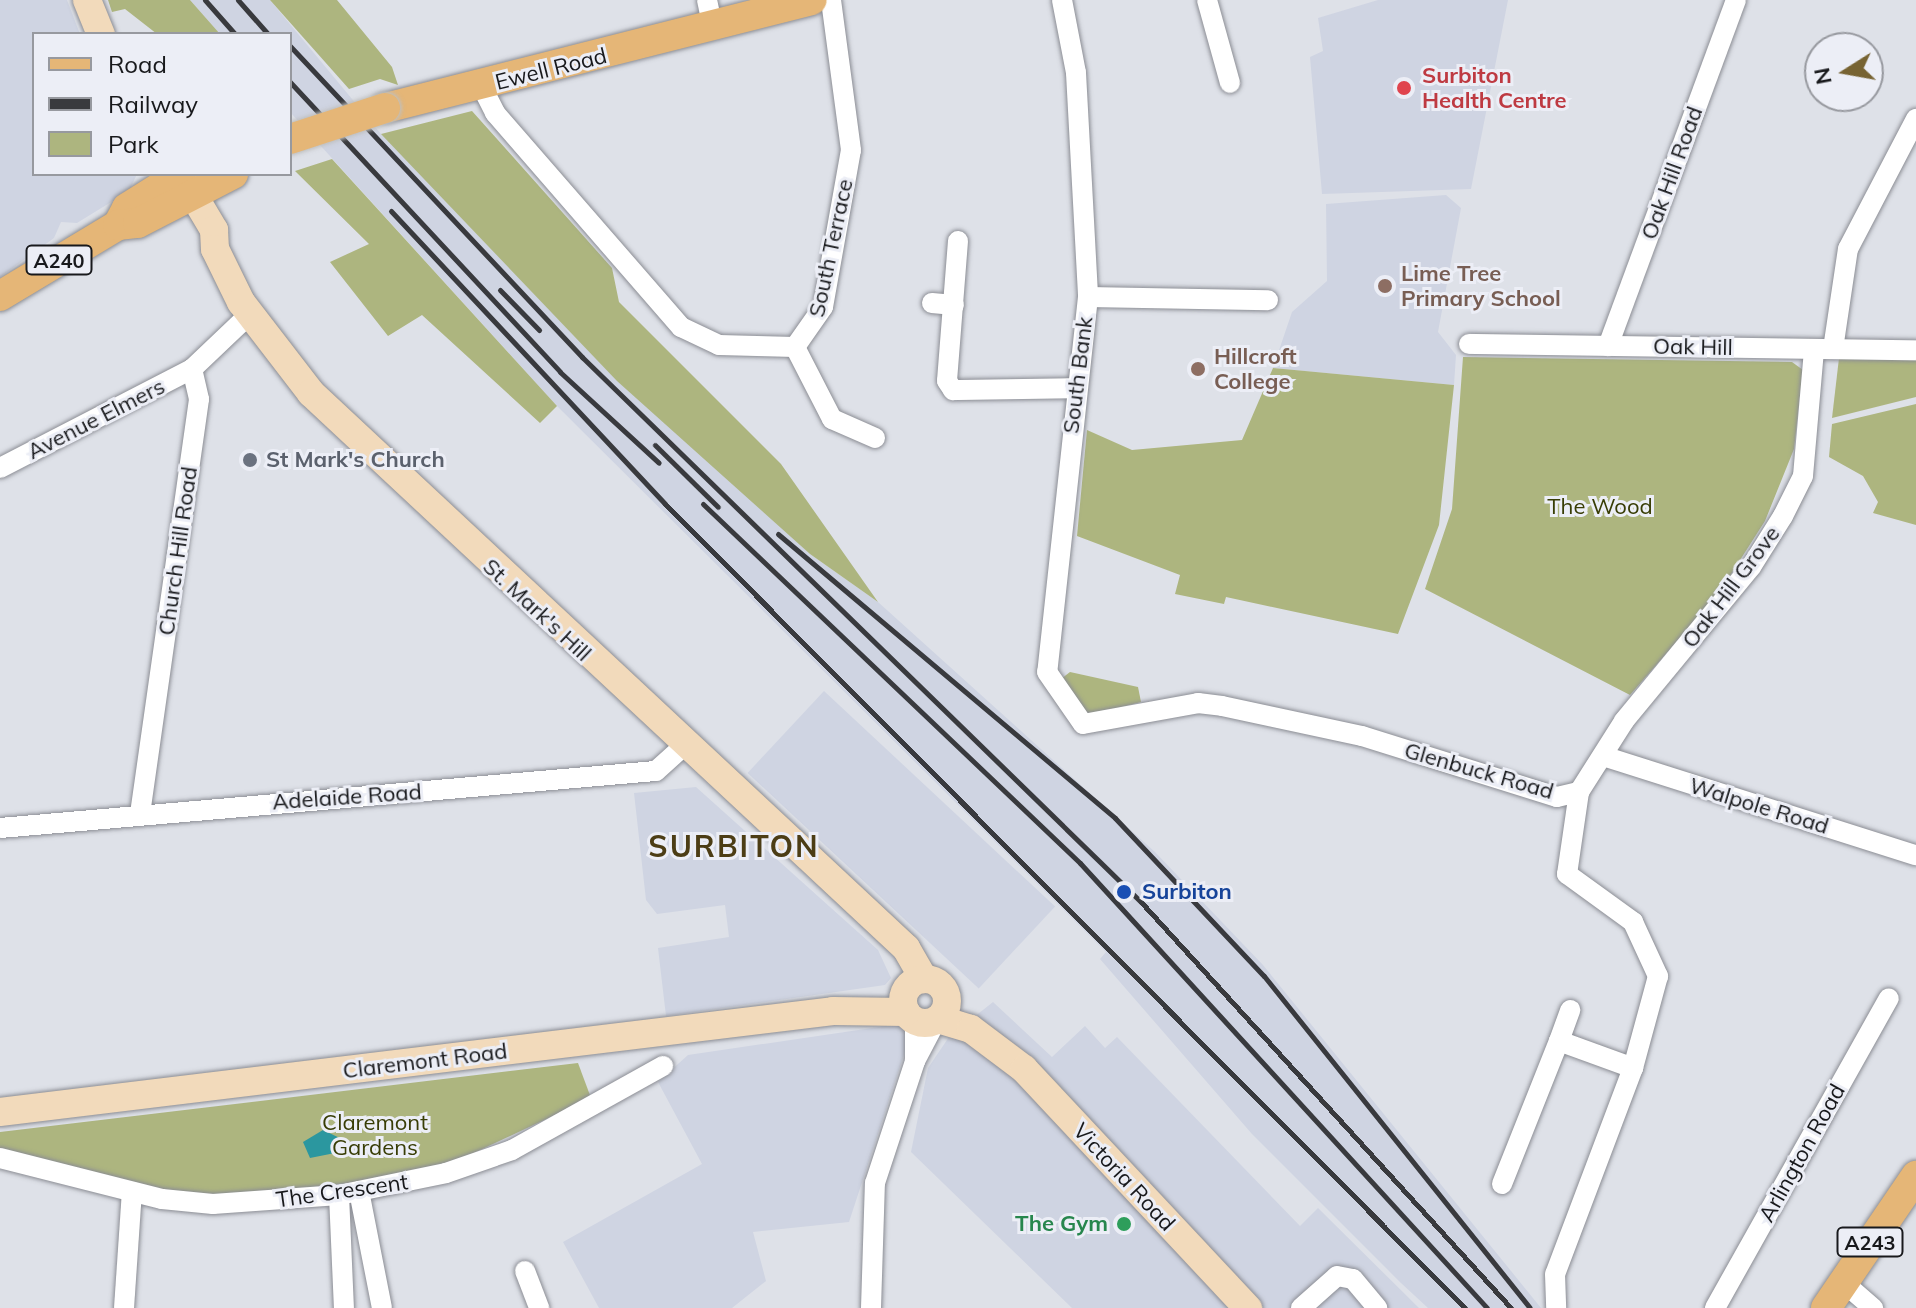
<!DOCTYPE html>
<style>
body{margin:0}
#map{position:relative;width:1916px;height:1308px;overflow:hidden;background:#dee1e8;font-family:Mulish,sans-serif}
div>[style]{position:absolute}
.built>*{inset:0;background:#cfd4e2;transform-origin:0 0}
.green>*{inset:0;background:#adb57f}
.water>*{inset:0;background:#2b979f}
.roads{filter:drop-shadow(0 0 2px #8b8d94) drop-shadow(0 0 2px #8b8d94)}
.street>*{height:20px;margin:-10px;padding:0 10px;transform-origin:10px;border-radius:10px;background:#fff}
.secondary>*{height:28px;margin:-14px;padding:0 14px;transform-origin:14px;border-radius:14px;background:#f2dabb}
.secondary>.ring{margin:-14px;padding:0;box-sizing:content-box;background:none;border:28px solid #f2dabb;border-radius:50%}
.primary>*{height:30px;margin:-15px;padding:0 15px;transform-origin:15px;border-radius:15px;background:#e5b677}
.rail>*{height:5px;margin:-2.5px;padding:0 2.5px;transform-origin:2.5px;border-radius:2.5px;background:#393a3e}
.bridges{filter:drop-shadow(0 0 2px #bebfbf) drop-shadow(0 0 2px #bebfbf)}
.primary-bridge>*{height:30px;margin:-15px;padding:0 15px;transform-origin:15px;border-radius:15px;background:#e5b677}
.dots>*{width:22px;height:22px;translate:-50% -50%;box-sizing:border-box;border:4px solid #eceef6;border-radius:50%}
span{translate:-50% -50%;white-space:nowrap;text-align:center;line-height:1.15;-webkit-text-stroke:6px #eceef6;paint-order:stroke}
.shield-label span{padding:2px 6px;background:#eceef6;border:2px solid;border-radius:6px;-webkit-text-stroke-width:0}
.shield-label{font-size:20px;color:#18191c;font-weight:700}
.street-label{font-size:22px;color:#18191c}
.health-label{font-size:22px;color:#be3a42;font-weight:700}
.left{translate:0 -50%;text-align:left}
.education-label{font-size:22px;color:#785e54;font-weight:700}
.worship-label{font-size:22px;color:#5b616d;font-weight:700}
.park-label{font-size:22px;color:#383d05}
.transit-label{font-size:22px;color:#164399;font-weight:700}
.leisure-label{font-size:22px;color:#27864d;font-weight:700}
.right{translate:-100% -50%;text-align:right}
.district-label{font-size:30px;color:#4c3d15;font-weight:700;letter-spacing:2px}
.legend{position:absolute;left:32px;top:32px;width:260px;height:144px;box-sizing:border-box;background:#eceef6;border:2px solid #97999f;margin:0;padding:10px 14px;list-style:none;font-size:24px;color:#18191c}
.legend li{display:flex;align-items:center;gap:16px;height:40px}
.legend b{width:40px;border:2px solid #97999f}
.north{position:absolute;left:1804px;top:32px;width:80px;height:80px;box-sizing:border-box;background:#eceef6;border:2px solid #97999f;border-radius:50%;rotate:259deg;font-size:22px;font-weight:700;line-height:32px;text-align:center;color:#18191c}
.north::after{content:'';display:block;margin:auto;width:28px;height:36px;background:#776332;clip-path:polygon(50% 0,100% 100%,50% 72%,0 100%)}
</style>
<div id="map">
<div class="built">
<div style="clip-path:polygon(0 0,67px 0,80px 34px,34px 34px,34px 174px,137px 174px,129px 191px,77px 223px,61px 222px,54px 238px,0 277px)"></div>
<div style="clip-path:polygon(190px 0,270px 0,381px 134px,810px 554px,878px 602px,1155px 852px,1263px 965px,1541px 1308px,1428px 1308px,1401px 1283px,1252px 1134px,1100px 959px,1106px 952px,557px 406px,290px 112px,290px 34px,220px 34px)"></div>
<div style="clip-path:polygon(1378px 0,1508px 0,1471px 189px,1322px 194px,1310px 57px,1323px 51px,1318px 18px)"></div>
<div style="clip-path:polygon(1446px 195px,1461px 208px,1438px 332px,1456px 355px,1454px 385px,1273px 368px,1292px 312px,1327px 281px,1326px 204px)"></div>
<div style="left:824px;top:691px;width:316px;height:112px;rotate:43deg"></div>
<div style="clip-path:polygon(696px 787px,878px 950px,891px 978px,885px 985px,666px 1016px,658px 948px,729px 937px,725px 905px,657px 914px,646px 900px,634px 793px)"></div>
<div style="clip-path:polygon(993px 1002px,1052px 1057px,1085px 1026px,1105px 1048px,1117px 1037px,1300px 1226px,1318px 1208px,1419px 1308px,1072px 1308px,911px 1152px,928px 1068px,949px 1037px)"></div>
<div style="clip-path:polygon(899px 1024px,909px 1039px,849px 1222px,753px 1232px,766px 1281px,732px 1308px,599px 1308px,563px 1242px,702px 1164px,658px 1082px,688px 1055px)"></div>
</div>
<div class="green">
<div style="clip-path:polygon(108px 0,190px 0,220px 34px,157px 34px,125px 9px,112px 12px)"></div>
<div style="clip-path:polygon(270px 0,337px 0,392px 67px,398px 85px,380px 79px,349px 89px)"></div>
<div style="clip-path:polygon(472px 111px,612px 268px,619px 302px,781px 464px,878px 602px,810px 554px,617px 381px,381px 134px)"></div>
<div style="clip-path:polygon(332px 159px,557px 406px,540px 423px,422px 315px,388px 336px,330px 262px,369px 244px,295px 171px)"></div>
<div style="clip-path:polygon(1463px 357px,1792px 362px,1803px 370px,1794px 449px,1765px 521px,1719px 593px,1630px 695px,1425px 589px,1452px 509px)"></div>
<div style="clip-path:polygon(1839px 358px,1916px 360px,1916px 397px,1832px 418px)"></div>
<div style="clip-path:polygon(1273px 368px,1454px 385px,1439px 525px,1398px 634px,1226px 597px,1224px 604px,1175px 594px,1180px 575px,1077px 536px,1087px 430px,1132px 450px,1242px 440px)"></div>
<div style="clip-path:polygon(1916px 404px,1916px 525px,1873px 513px,1878px 502px,1863px 476px,1829px 457px,1832px 424px)"></div>
<div style="clip-path:polygon(1070px 672px,1138px 687px,1141px 702px,1087px 716px,1061px 679px)"></div>
<div style="clip-path:polygon(578px 1063px,591px 1098px,463px 1158px,392px 1178px,208px 1199px,127px 1186px,0 1148px,0 1132px)"></div>
</div>
<div class="water">
<div style="clip-path:polygon(323px 1130px,346px 1141px,345px 1151px,310px 1158px,303px 1142px)"></div>
</div>
<div class="roads">
<div class="street">
<div style="left:707px;top:0;width:29px;rotate:78deg"></div>
<div style="left:1062px;top:0;width:74px;rotate:79.1deg"></div>
<div style="left:1076px;top:73px;width:224px;rotate:86.9deg"></div>
<div style="left:1088px;top:297px;width:377px;rotate:96.2deg"></div>
<div style="left:1047px;top:672px;width:63px;rotate:55.3deg"></div>
<div style="left:1083px;top:724px;width:117px;rotate:-10.3deg"></div>
<div style="left:1198px;top:703px;width:24px;rotate:7deg"></div>
<div style="left:1222px;top:706px;width:143px;rotate:12.1deg"></div>
<div style="left:1362px;top:736px;width:204px;rotate:17.4deg"></div>
<div style="left:1557px;top:797px;width:23px;rotate:-13deg"></div>
<div style="left:1579px;top:792px;width:83px;rotate:98.3deg"></div>
<div style="left:1567px;top:874px;width:82px;rotate:36deg"></div>
<div style="left:1633px;top:922px;width:60px;rotate:65.2deg"></div>
<div style="left:1658px;top:976px;width:95px;rotate:105.2deg"></div>
<div style="left:1633px;top:1068px;width:220px;rotate:110.7deg"></div>
<div style="left:1555px;top:1274px;width:34px;rotate:88deg"></div>
<div style="left:1207px;top:0;width:86px;rotate:74.5deg"></div>
<div style="left:482px;top:87px;width:29px;rotate:63deg"></div>
<div style="left:495px;top:113px;width:284px;rotate:49deg"></div>
<div style="left:681px;top:327px;width:42px;rotate:25.3deg"></div>
<div style="left:719px;top:345px;width:76px;rotate:1.5deg"></div>
<div style="left:795px;top:347px;width:49px;rotate:-55deg"></div>
<div style="left:823px;top:307px;width:159px;rotate:-79.9deg"></div>
<div style="left:851px;top:150px;width:151px;rotate:-97.6deg"></div>
<div style="left:958px;top:241px;width:140px;rotate:94.5deg"></div>
<div style="left:947px;top:381px;width:11px;rotate:56deg"></div>
<div style="left:953px;top:390px;width:124px;rotate:-0.9deg"></div>
<div style="left:1088px;top:297px;width:180px;rotate:1deg"></div>
<div style="left:932px;top:303px;width:22px;rotate:5deg"></div>
<div style="left:1469px;top:344px;width:447px;rotate:0.8deg"></div>
<div style="left:1608px;top:346px;width:369px;rotate:-69.7deg"></div>
<div style="left:795px;top:347px;width:81px;rotate:62.8deg"></div>
<div style="left:832px;top:419px;width:47px;rotate:23.8deg"></div>
<div style="left:1833px;top:349px;width:101px;rotate:-81.5deg"></div>
<div style="left:1848px;top:249px;width:147px;rotate:-62.4deg"></div>
<div style="left:0;top:468px;width:216px;rotate:-27.3deg"></div>
<div style="left:192px;top:369px;width:79px;rotate:-43.5deg"></div>
<div style="left:1603px;top:756px;width:328px;rotate:17.6deg"></div>
<div style="left:1579px;top:792px;width:84px;rotate:-57.6deg"></div>
<div style="left:1624px;top:721px;width:200px;rotate:-50.5deg"></div>
<div style="left:1751px;top:567px;width:60px;rotate:-57.9deg"></div>
<div style="left:1783px;top:516px;width:45px;rotate:-63.4deg"></div>
<div style="left:1803px;top:476px;width:127px;rotate:-85deg"></div>
<div style="left:140px;top:814px;width:419px;rotate:-81.9deg"></div>
<div style="left:199px;top:399px;width:31px;rotate:-103deg"></div>
<div style="left:0;top:828px;width:658px;rotate:-4.97deg"></div>
<div style="left:656px;top:771px;width:36px;rotate:-42deg"></div>
<div style="left:1559px;top:1041px;width:33px;rotate:-70deg"></div>
<div style="left:915px;top:1061px;width:45px;rotate:-62.3deg"></div>
<div style="left:0;top:1158px;width:167px;rotate:14.2deg"></div>
<div style="left:162px;top:1199px;width:51px;rotate:5.6deg"></div>
<div style="left:213px;top:1204px;width:126px;rotate:-4.1deg"></div>
<div style="left:339px;top:1195px;width:109px;rotate:-11.6deg"></div>
<div style="left:446px;top:1173px;width:70px;rotate:-19.2deg"></div>
<div style="left:512px;top:1150px;width:173px;rotate:-29.1deg"></div>
<div style="left:1502px;top:1184px;width:154px;rotate:-68.3deg"></div>
<div style="left:1559px;top:1041px;width:79px;rotate:20deg"></div>
<div style="left:359px;top:1191px;width:119px;rotate:78.9deg"></div>
<div style="left:339px;top:1195px;width:113px;rotate:87.5deg"></div>
<div style="left:525px;top:1271px;width:40px;rotate:69deg"></div>
<div style="left:1843px;top:1282px;width:40px;rotate:41deg"></div>
<div style="left:124px;top:1308px;width:116px;rotate:-86.1deg"></div>
<div style="left:871px;top:1308px;width:125px;rotate:-88.2deg"></div>
<div style="left:875px;top:1183px;width:128px;rotate:-71.8deg"></div>
<div style="left:915px;top:1061px;width:41px;rotate:-90deg"></div>
<div style="left:1301px;top:1308px;width:48px;rotate:-41.6deg"></div>
<div style="left:1337px;top:1276px;width:16px;rotate:11deg"></div>
<div style="left:1353px;top:1279px;width:38px;rotate:50deg"></div>
<div style="left:1715px;top:1308px;width:355px;rotate:-60.7deg"></div>
</div>
<div class="secondary">
<div style="left:87px;top:0;width:37px;rotate:68deg"></div>
<div style="left:182px;top:176px;width:63px;rotate:59.3deg"></div>
<div style="left:214px;top:230px;width:19px;rotate:87deg"></div>
<div style="left:215px;top:249px;width:59px;rotate:63.9deg"></div>
<div style="left:241px;top:302px;width:115px;rotate:52.4deg"></div>
<div style="left:311px;top:393px;width:814px;rotate:43.01deg"></div>
<div style="left:906px;top:948px;width:36px;rotate:60deg"></div>
<div class="ring" style="left:903px;top:979px;width:16px;height:16px"></div>
<div style="left:938px;top:1019px;width:34px;rotate:17deg"></div>
<div style="left:971px;top:1029px;width:66px;rotate:37deg"></div>
<div style="left:1024px;top:1069px;width:328px;rotate:46.9deg"></div>
<div style="left:0;top:1112px;width:839px;rotate:-6.91deg"></div>
<div style="left:833px;top:1011px;width:73px;rotate:0.8deg"></div>
</div>
<div class="primary">
<div style="left:385px;top:108px;width:440px;rotate:-14.2deg"></div>
<div style="left:118px;top:225px;width:19px;rotate:-62deg"></div>
<div style="left:127px;top:208px;width:64px;rotate:-32.2deg"></div>
<div style="left:0;top:296px;width:138px;rotate:-31deg"></div>
<div style="left:118px;top:225px;width:20px;rotate:-6deg"></div>
<div style="left:138px;top:223px;width:107px;rotate:-27.3deg"></div>
<div style="left:1826px;top:1308px;width:160px;rotate:-55.7deg"></div>
</div>
</div>
<div class="rail">
<div style="left:205px;top:0;width:45px;rotate:48.6deg"></div>
<div style="left:238px;top:0;width:45px;rotate:48.6deg"></div>
<div style="left:290px;top:46px;width:427px;rotate:46.8deg"></div>
<div style="left:582px;top:357px;width:781px;rotate:44.27deg"></div>
<div style="left:1141px;top:902px;width:549px;rotate:47.66deg"></div>
<div style="left:290px;top:82px;width:396px;rotate:47deg"></div>
<div style="left:560px;top:372px;width:134px;rotate:42.6deg"></div>
<div style="left:391px;top:211px;width:401px;rotate:46.9deg"></div>
<div style="left:665px;top:504px;width:1134px;rotate:45.14deg"></div>
<div style="left:500px;top:290px;width:56px;rotate:45.7deg"></div>
<div style="left:655px;top:445px;width:88px;rotate:44.5deg"></div>
<div style="left:703px;top:504px;width:521px;rotate:43.6deg"></div>
<div style="left:1080px;top:863px;width:603px;rotate:47.55deg"></div>
<div style="left:778px;top:534px;width:441px;rotate:40.1deg"></div>
<div style="left:1115px;top:818px;width:217px;rotate:46.7deg"></div>
<div style="left:1264px;top:976px;width:425px;rotate:51.3deg"></div>
</div>
<div class="bridges">
<div class="primary-bridge">
<div style="left:290px;top:139px;width:100px;rotate:-18.1deg"></div>
</div>
</div>
<div class="dots">
<div style="left:1404px;top:88px;background:#e0444e"></div>
<div style="left:1385px;top:286px;background:#8d6e63"></div>
<div style="left:1198px;top:369px;background:#8d6e63"></div>
<div style="left:250px;top:460px;background:#6b7280"></div>
<div style="left:1124px;top:892px;background:#1a4fb4"></div>
<div style="left:1124px;top:1224px;background:#2e9e5b"></div>
</div>
<div class="shield-label">
<span style="left:59px;top:260px">A240</span>
<span style="left:1870px;top:1242px">A243</span>
</div>
<div class="street-label">
<span style="left:551px;top:69px;rotate:-14deg">Ewell Road</span>
<span style="left:1672px;top:173px;rotate:-70deg">Oak Hill Road</span>
<span style="left:831px;top:248px;rotate:-78deg">South Terrace</span>
<span style="left:1693px;top:347px;rotate:1deg">Oak Hill</span>
<span style="left:1078px;top:375px;rotate:-83deg">South Bank</span>
<span style="left:96px;top:419px;rotate:-27deg">Avenue Elmers</span>
<span style="left:178px;top:551px;rotate:-82deg">Church Hill Road</span>
<span style="left:1731px;top:587px;rotate:-53deg">Oak Hill Grove</span>
<span style="left:537px;top:610px;rotate:43deg">St. Mark's Hill</span>
<span style="left:1479px;top:771px;rotate:16deg">Glenbuck Road</span>
<span style="left:347px;top:797px;rotate:-4deg">Adelaide Road</span>
<span style="left:1759px;top:806px;rotate:17deg">Walpole Road</span>
<span style="left:425px;top:1061px;rotate:-7deg">Claremont Road</span>
<span style="left:1802px;top:1153px;rotate:-61deg">Arlington Road</span>
<span style="left:1124px;top:1177px;rotate:47deg">Victoria Road</span>
<span style="left:342px;top:1191px;rotate:-8deg">The Crescent</span>
</div>
<div class="health-label">
<span class="left" style="left:1422px;top:88px">Surbiton<br>Health Centre</span>
</div>
<div class="education-label">
<span class="left" style="left:1401px;top:286px">Lime Tree<br>Primary School</span>
<span class="left" style="left:1214px;top:369px">Hillcroft<br>College</span>
</div>
<div class="worship-label">
<span class="left" style="left:266px;top:460px">St Mark's Church</span>
</div>
<div class="park-label">
<span style="left:1600px;top:507px">The Wood</span>
<span style="left:375px;top:1135px">Claremont<br>Gardens</span>
</div>
<div class="transit-label">
<span class="left" style="left:1142px;top:892px">Surbiton</span>
</div>
<div class="leisure-label">
<span class="right" style="left:1108px;top:1224px">The Gym</span>
</div>
<div class="district-label">
<span style="left:734px;top:846px">SURBITON</span>
</div>
<ul class="legend">
<li><b style="height:10px;background:#e5b677"></b>Road</li>
<li><b style="height:10px;background:#393a3e"></b>Railway</li>
<li><b style="height:22px;background:#adb57f"></b>Park</li>
</ul>
<div class="north">N</div>
</div>
